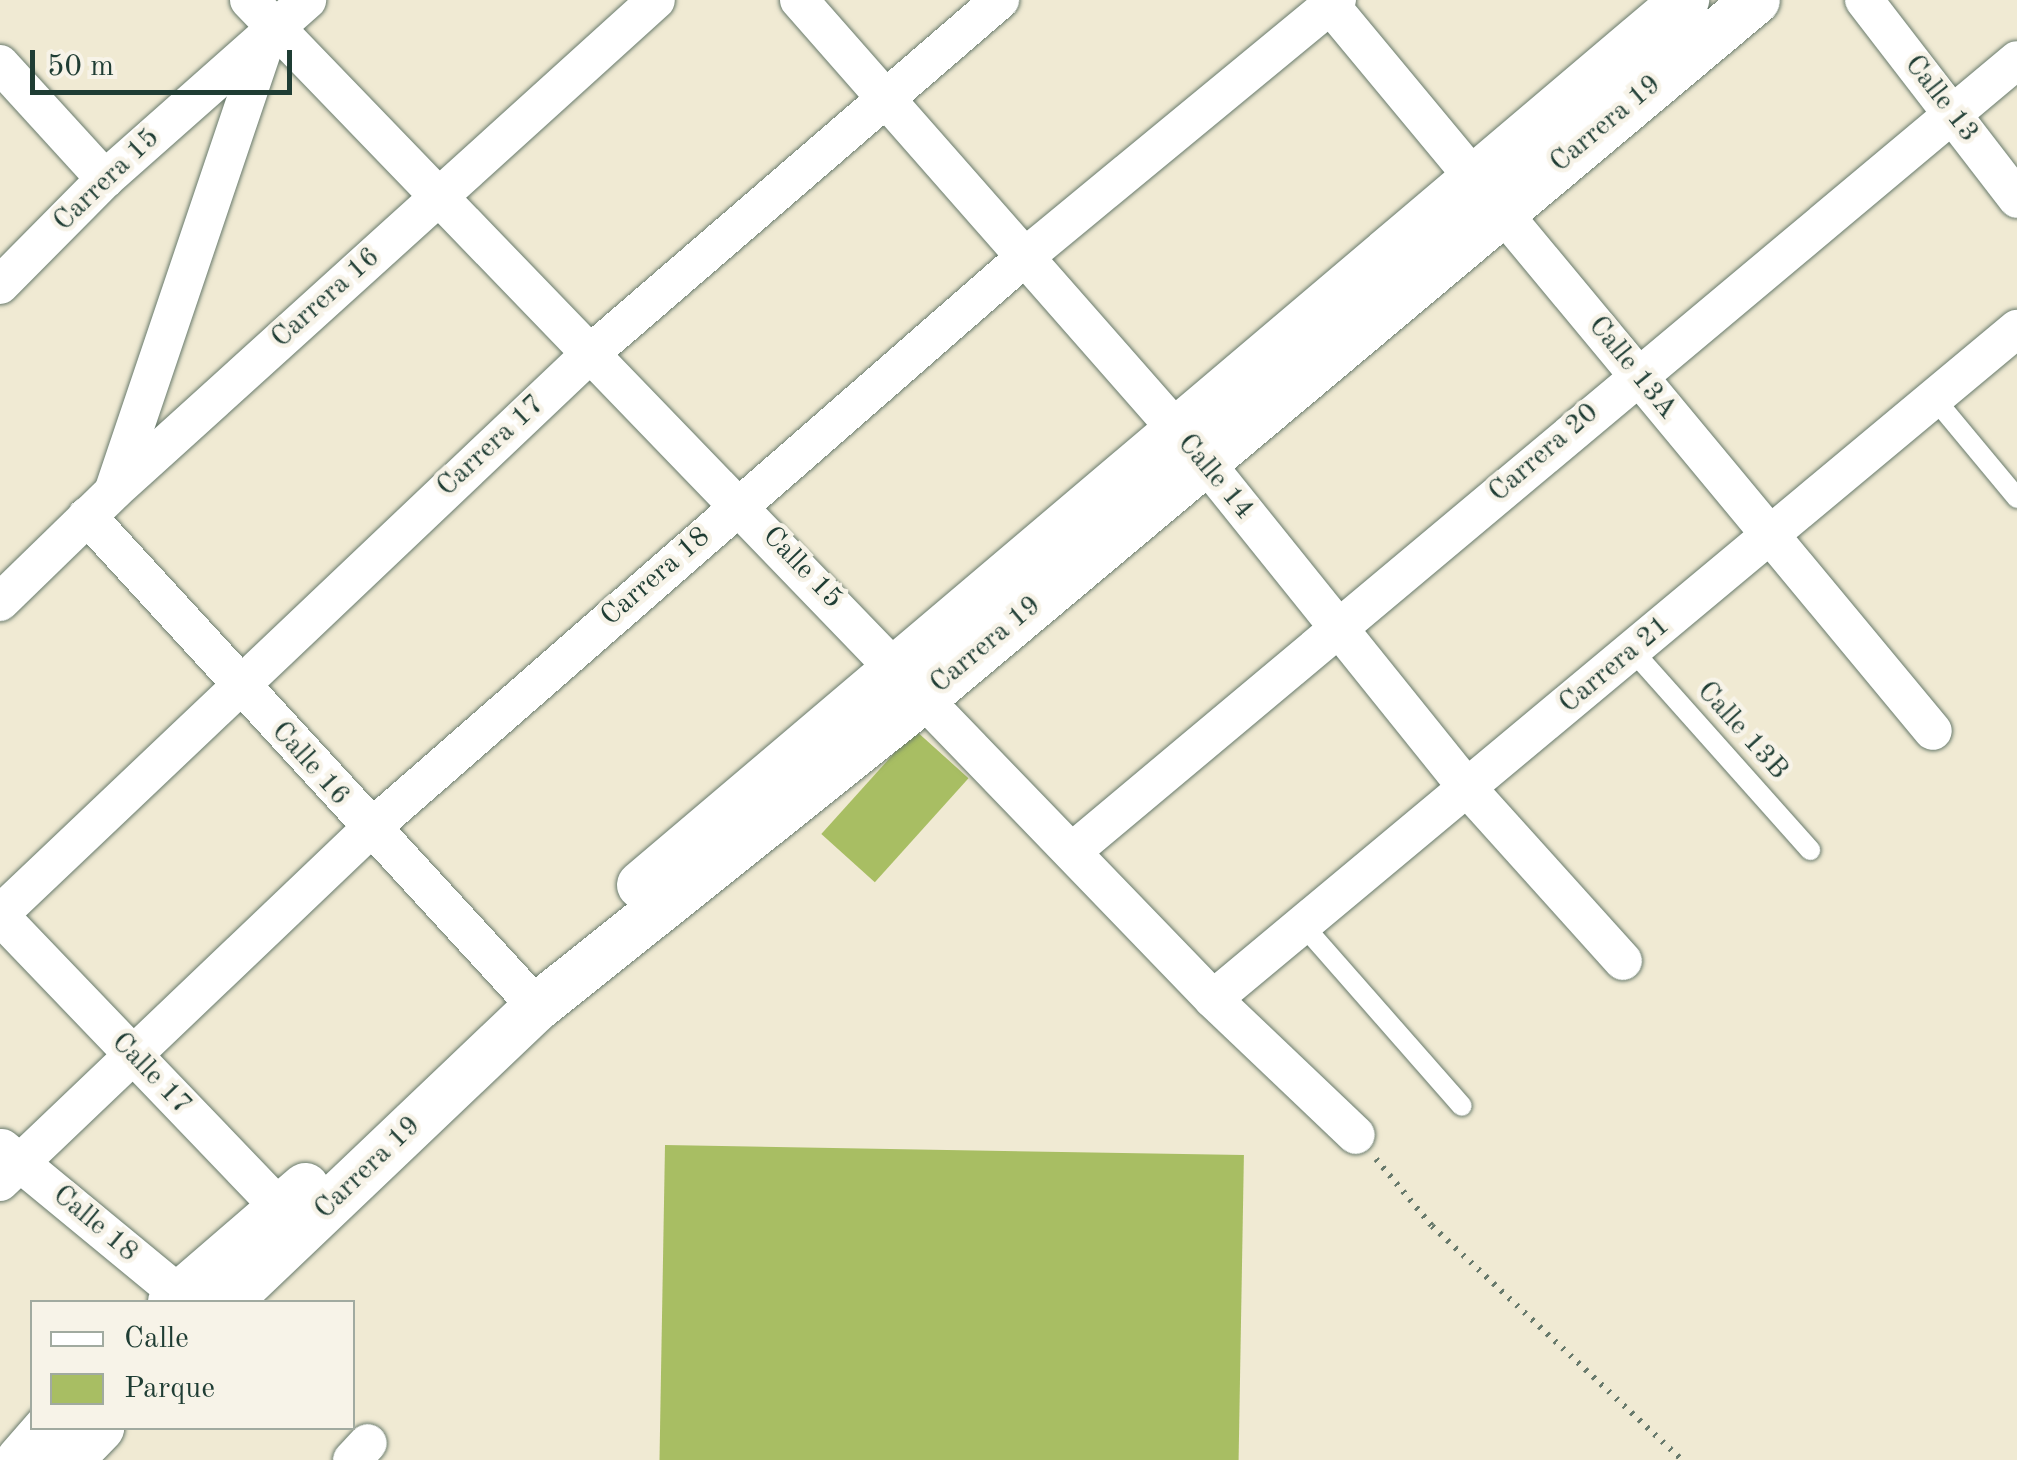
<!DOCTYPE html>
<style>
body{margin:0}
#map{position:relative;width:2017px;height:1460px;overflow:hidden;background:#f0ead3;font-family:"Old Standard TT",serif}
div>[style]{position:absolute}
.green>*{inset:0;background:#a8be63;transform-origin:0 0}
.path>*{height:6px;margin-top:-3px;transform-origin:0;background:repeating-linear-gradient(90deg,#687a6c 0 2.5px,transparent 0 10.5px)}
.roads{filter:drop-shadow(0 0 2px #687a6c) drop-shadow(0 0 2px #687a6c)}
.service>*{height:20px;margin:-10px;padding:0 10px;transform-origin:10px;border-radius:10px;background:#fff}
.minor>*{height:38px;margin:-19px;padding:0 19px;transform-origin:19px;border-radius:19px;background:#fff}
.tertiary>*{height:48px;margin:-24px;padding:0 24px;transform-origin:24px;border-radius:24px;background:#fff}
span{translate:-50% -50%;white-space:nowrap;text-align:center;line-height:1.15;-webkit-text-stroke:9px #f7f3e8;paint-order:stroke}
.street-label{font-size:28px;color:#1f3d34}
.legend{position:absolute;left:30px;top:1300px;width:325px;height:130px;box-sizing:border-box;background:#f7f3e8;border:2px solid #a1aaa0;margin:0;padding:12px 18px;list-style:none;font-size:30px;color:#1f3d34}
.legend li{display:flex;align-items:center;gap:20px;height:50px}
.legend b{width:50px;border:2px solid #a1aaa0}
.scale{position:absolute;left:30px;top:50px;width:262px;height:45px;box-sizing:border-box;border:5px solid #1f3d34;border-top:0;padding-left:12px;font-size:30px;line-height:35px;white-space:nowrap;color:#1f3d34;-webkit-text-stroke:8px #f7f3e8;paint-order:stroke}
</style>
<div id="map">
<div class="green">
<div style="left:915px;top:730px;width:72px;height:140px;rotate:42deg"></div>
<div style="left:665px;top:1145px;width:579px;height:315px;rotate:1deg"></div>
</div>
<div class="path">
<div style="left:1376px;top:1159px;width:87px;rotate:50.1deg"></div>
<div style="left:1432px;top:1226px;width:342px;rotate:43.1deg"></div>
</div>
<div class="roads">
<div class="service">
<div style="left:1934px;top:398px;width:130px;rotate:50.3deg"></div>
<div style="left:1632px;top:650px;width:268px;rotate:48.3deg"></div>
<div style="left:1302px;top:924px;width:242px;rotate:48.7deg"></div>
</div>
<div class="minor">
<div style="left:249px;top:0;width:1388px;rotate:46.02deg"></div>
<div style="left:1213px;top:999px;width:197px;rotate:43.6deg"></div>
<div style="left:799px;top:0;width:615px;rotate:48.69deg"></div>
<div style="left:1205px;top:462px;width:421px;rotate:51.2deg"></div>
<div style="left:1469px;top:790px;width:230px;rotate:48deg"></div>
<div style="left:1864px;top:0;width:251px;rotate:52.4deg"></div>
<div style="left:1331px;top:6px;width:942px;rotate:50.3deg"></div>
<div style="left:0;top:64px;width:156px;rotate:47.6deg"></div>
<div style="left:0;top:285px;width:149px;rotate:-45.3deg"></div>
<div style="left:105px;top:179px;width:270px;rotate:-41.5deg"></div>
<div style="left:114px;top:489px;width:488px;rotate:-71.3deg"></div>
<div style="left:87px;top:516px;width:666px;rotate:47.49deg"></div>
<div style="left:0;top:602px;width:159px;rotate:-44.2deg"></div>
<div style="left:114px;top:491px;width:731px;rotate:-42.17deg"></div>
<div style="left:1074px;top:850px;width:1230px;rotate:-39.95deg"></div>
<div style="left:0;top:914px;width:816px;rotate:-43.51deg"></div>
<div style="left:592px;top:352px;width:539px;rotate:-40.79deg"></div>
<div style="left:0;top:916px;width:429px;rotate:46.2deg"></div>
<div style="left:1213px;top:999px;width:1047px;rotate:-39.81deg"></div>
<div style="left:2px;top:1148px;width:242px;rotate:39.5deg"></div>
<div style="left:0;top:1182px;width:510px;rotate:-43.65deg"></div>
<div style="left:369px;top:830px;width:872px;rotate:-41.14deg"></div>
<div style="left:1026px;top:256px;width:403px;rotate:-39.5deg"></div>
<div style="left:352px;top:1460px;width:23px;rotate:-47deg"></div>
</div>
<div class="tertiary">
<div style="left:641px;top:885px;width:1369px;rotate:-40.29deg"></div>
<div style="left:172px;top:1302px;width:176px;rotate:-40.8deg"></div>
<div style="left:227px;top:1302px;width:428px;rotate:-43.6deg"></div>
<div style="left:537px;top:1007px;width:498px;rotate:-38.6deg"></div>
<div style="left:926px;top:696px;width:1083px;rotate:-39.98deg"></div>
<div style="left:20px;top:1460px;width:43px;rotate:-48.8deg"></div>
<div style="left:69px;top:1460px;width:45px;rotate:-45.9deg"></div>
</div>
</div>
<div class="street-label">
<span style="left:1941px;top:99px;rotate:52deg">Calle 13</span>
<span style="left:1606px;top:124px;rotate:-40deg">Carrera 19</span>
<span style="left:107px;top:180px;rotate:-44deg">Carrera 15</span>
<span style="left:326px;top:298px;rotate:-42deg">Carrera 16</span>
<span style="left:1632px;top:368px;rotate:51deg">Calle 13A</span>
<span style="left:491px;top:446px;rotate:-43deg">Carrera 17</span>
<span style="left:1544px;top:453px;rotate:-41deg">Carrera 20</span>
<span style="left:1215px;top:477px;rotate:50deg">Calle 14</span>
<span style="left:802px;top:568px;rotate:46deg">Calle 15</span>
<span style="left:656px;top:577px;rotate:-41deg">Carrera 18</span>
<span style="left:986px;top:645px;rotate:-40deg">Carrera 19</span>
<span style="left:1615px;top:665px;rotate:-40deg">Carrera 21</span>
<span style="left:1742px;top:731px;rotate:48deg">Calle 13B</span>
<span style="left:310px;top:764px;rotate:48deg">Calle 16</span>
<span style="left:151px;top:1074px;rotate:46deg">Calle 17</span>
<span style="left:368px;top:1168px;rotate:-44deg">Carrera 19</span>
<span style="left:95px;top:1224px;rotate:40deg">Calle 18</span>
</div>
<ul class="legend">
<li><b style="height:12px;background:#fff"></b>Calle</li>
<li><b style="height:28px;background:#a8be63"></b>Parque</li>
</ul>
<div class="scale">50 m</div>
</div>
